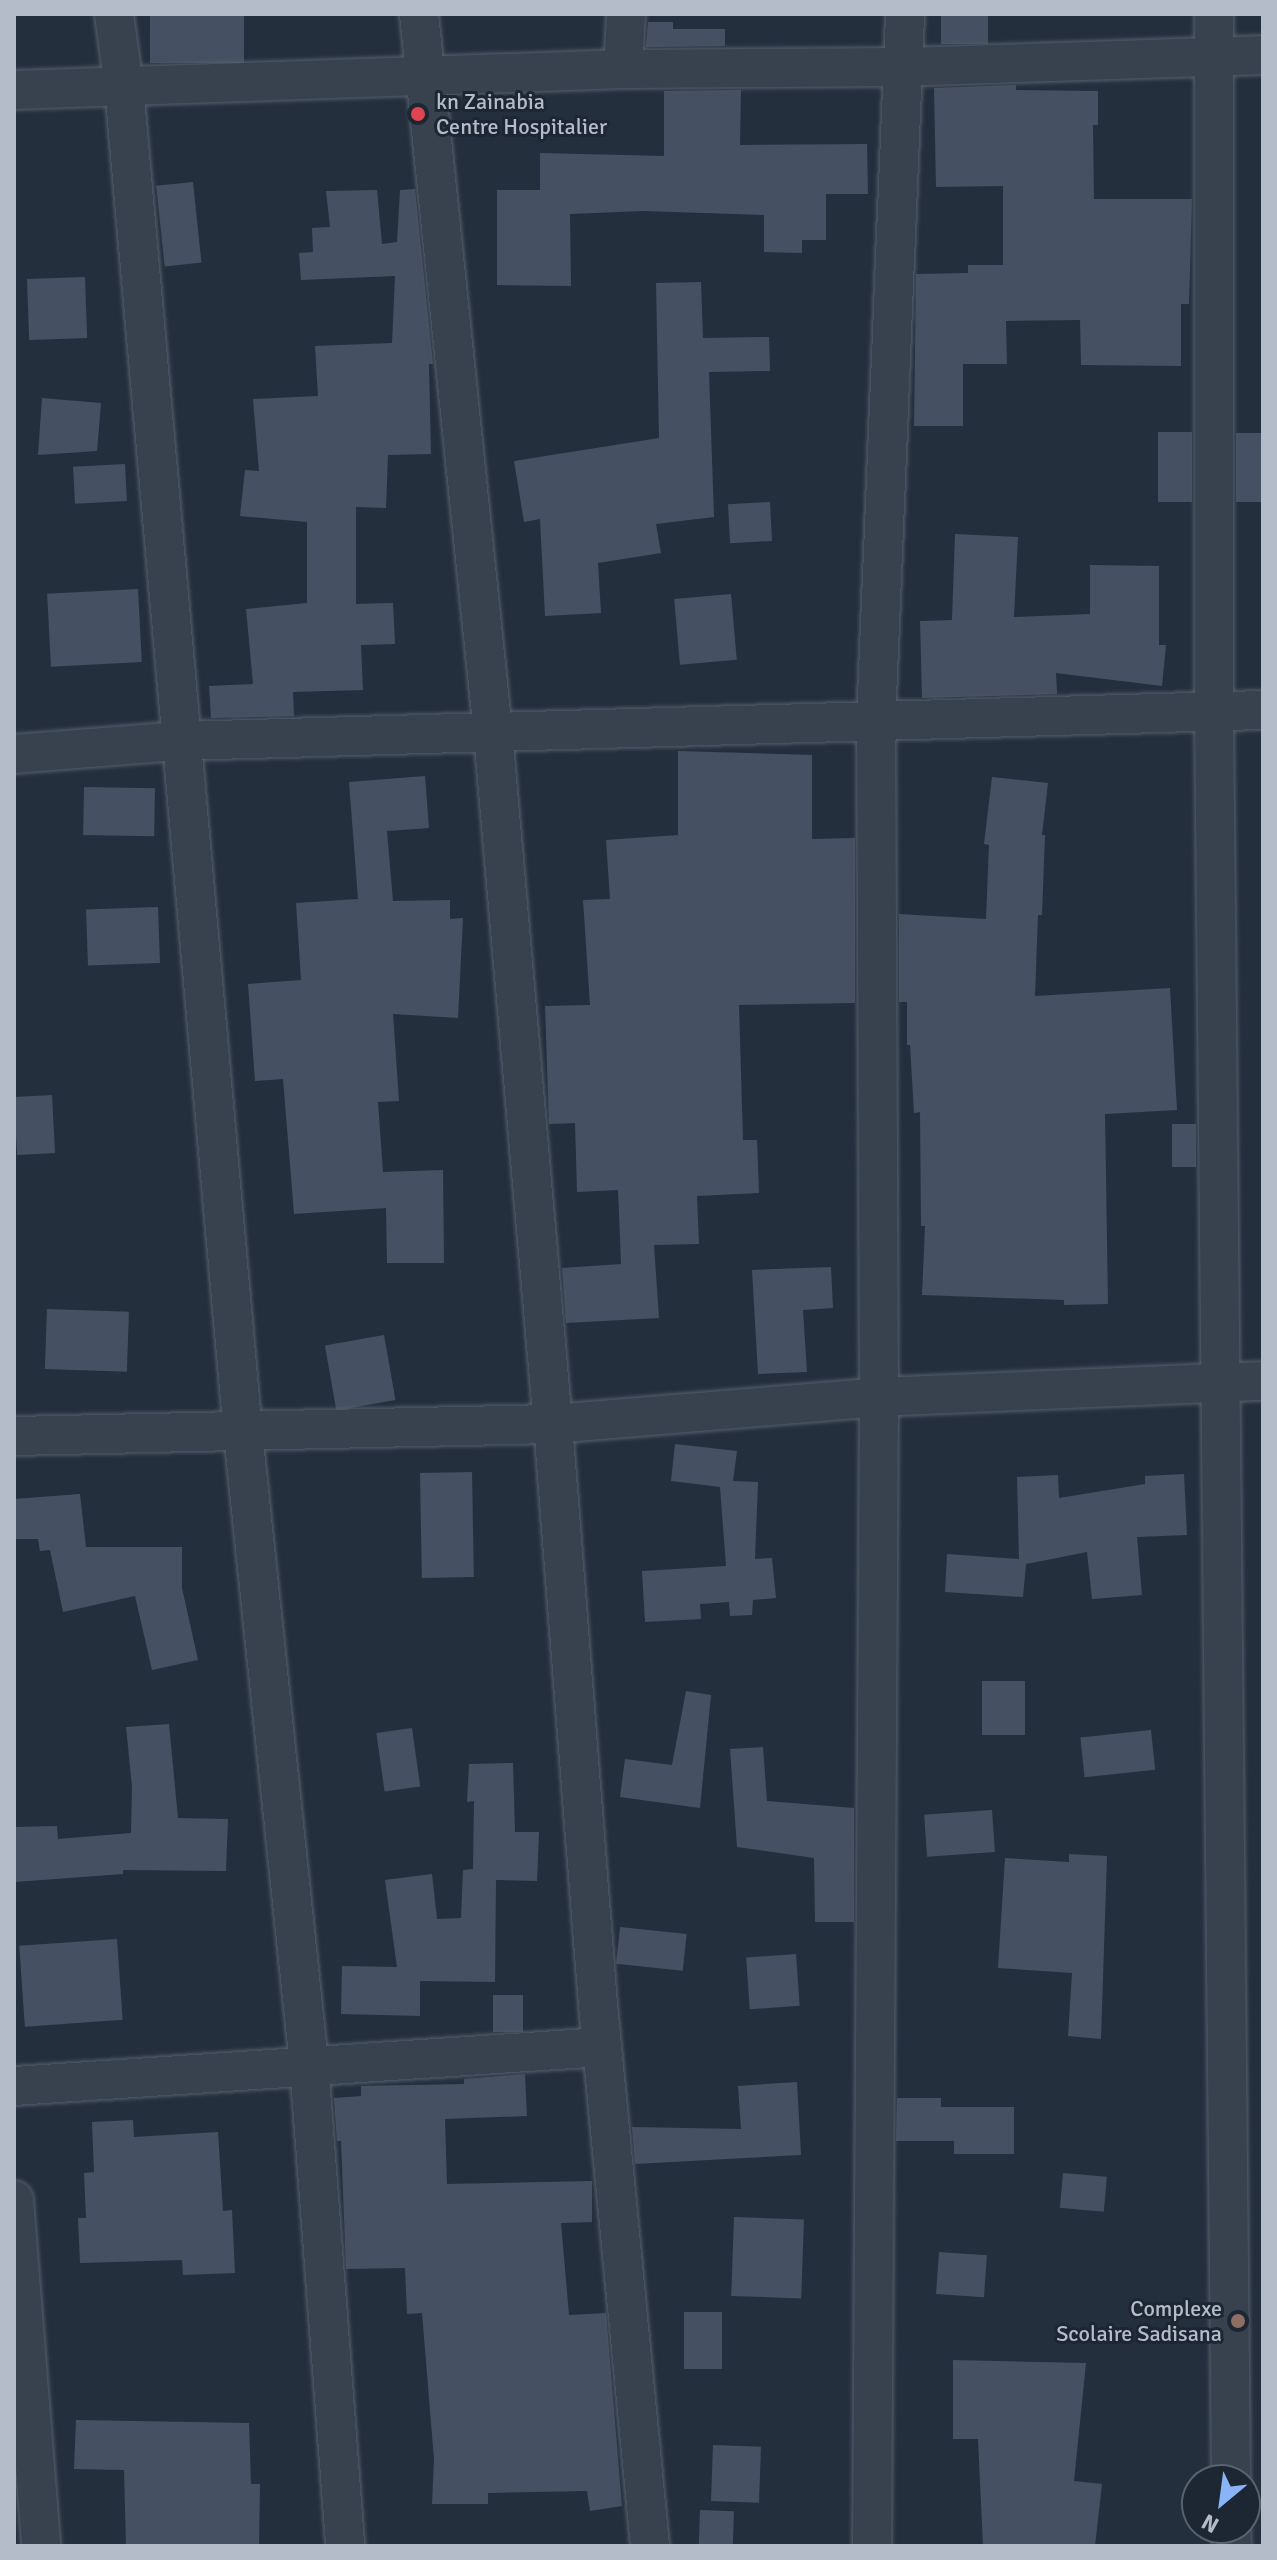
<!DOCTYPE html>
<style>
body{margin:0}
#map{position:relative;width:1277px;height:2560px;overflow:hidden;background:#242f3e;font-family:Signika,sans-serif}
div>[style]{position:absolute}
.building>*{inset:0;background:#455162;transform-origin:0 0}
.roads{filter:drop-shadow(0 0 2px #565f6c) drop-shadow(0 0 2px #565f6c)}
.street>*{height:38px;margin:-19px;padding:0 19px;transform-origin:19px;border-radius:19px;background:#38414e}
.dots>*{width:22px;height:22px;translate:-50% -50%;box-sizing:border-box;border:4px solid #1d2633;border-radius:50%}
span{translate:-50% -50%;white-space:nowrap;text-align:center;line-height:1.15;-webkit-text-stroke:6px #1d2633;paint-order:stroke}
.poi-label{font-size:22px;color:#b4bcc9}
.left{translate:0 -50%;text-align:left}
.right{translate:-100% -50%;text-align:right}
.frame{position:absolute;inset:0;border:16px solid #b4bcc9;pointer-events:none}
.north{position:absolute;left:1181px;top:2464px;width:80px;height:80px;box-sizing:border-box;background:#1d2633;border:2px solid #59626f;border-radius:50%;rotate:209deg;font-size:22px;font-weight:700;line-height:32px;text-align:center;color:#b4bcc9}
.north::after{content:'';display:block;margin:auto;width:28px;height:36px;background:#8ab4f8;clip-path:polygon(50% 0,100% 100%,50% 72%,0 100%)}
</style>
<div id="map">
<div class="building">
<div style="left:150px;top:14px;width:94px;height:49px"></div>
<div style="left:941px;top:14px;width:47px;height:30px"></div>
<div style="clip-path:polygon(648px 22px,673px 22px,673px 29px,725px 29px,725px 46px,646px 47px)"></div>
<div style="clip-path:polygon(1016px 85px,1016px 90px,1098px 91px,1098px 125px,1093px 125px,1094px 199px,1192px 199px,1189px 304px,1181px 304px,1181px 366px,1081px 365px,1080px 320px,1006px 321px,1007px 364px,963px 364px,963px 426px,914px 426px,916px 274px,968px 273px,968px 265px,1003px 265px,1003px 186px,936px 187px,934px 88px)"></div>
<div style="clip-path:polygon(741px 90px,740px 145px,867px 144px,868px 194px,826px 194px,826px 240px,802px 240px,802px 253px,764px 252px,764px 215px,643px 211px,570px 214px,571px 286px,497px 285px,497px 190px,540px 190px,540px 153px,664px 156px,664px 91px)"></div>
<div style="left:193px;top:182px;width:81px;height:37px;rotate:84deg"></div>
<div style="clip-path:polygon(415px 189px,433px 364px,429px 364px,431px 454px,388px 455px,386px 508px,356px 507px,356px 604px,393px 603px,395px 644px,361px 645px,363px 690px,293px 692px,294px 716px,211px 718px,209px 686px,253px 684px,246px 609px,307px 603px,307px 522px,240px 516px,245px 470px,259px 471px,253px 399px,318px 396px,315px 346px,392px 343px,395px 276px,301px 280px,299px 253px,313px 252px,312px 228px,330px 227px,326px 191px,377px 190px,382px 244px,397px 242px,400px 190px)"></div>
<div style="left:85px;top:277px;width:61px;height:58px;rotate:88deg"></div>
<div style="clip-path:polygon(701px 282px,703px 338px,769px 337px,770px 371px,709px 372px,714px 517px,656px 524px,661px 553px,598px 563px,601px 613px,545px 616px,540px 519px,524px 522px,514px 461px,659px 438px,656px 283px)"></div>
<div style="clip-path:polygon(42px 398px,101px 403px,97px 451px,38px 455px)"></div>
<div style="left:1158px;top:432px;width:34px;height:70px"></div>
<div style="left:1236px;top:433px;width:27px;height:69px"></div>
<div style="left:125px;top:464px;width:37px;height:52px;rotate:87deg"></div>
<div style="left:770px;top:502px;width:39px;height:42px;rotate:87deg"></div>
<div style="clip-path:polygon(955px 534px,1018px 537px,1014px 617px,1090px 614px,1090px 565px,1159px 566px,1159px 645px,1166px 645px,1162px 686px,1056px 673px,1057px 694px,922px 698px,920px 621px,952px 620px)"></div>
<div style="left:138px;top:589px;width:73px;height:91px;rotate:87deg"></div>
<div style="left:731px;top:594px;width:66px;height:57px;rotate:85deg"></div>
<div style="clip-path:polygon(678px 751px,812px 755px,812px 839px,855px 838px,855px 1003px,739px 1005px,743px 1140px,757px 1140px,759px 1193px,697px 1196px,699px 1244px,654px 1245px,659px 1318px,566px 1323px,562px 1268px,621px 1264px,618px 1190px,577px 1192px,575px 1123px,549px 1124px,545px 1006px,590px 1005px,583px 900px,610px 899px,606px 840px,678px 835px)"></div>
<div style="clip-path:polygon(425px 776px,429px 828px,387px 831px,393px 901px,450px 900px,450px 919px,463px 918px,458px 1018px,393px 1014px,399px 1101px,378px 1102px,383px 1172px,443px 1170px,444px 1263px,387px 1263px,386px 1208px,294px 1214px,283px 1079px,255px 1081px,248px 984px,301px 980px,296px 903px,358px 899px,349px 782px)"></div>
<div style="clip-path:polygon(992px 777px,1048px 783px,1042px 835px,1045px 835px,1042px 915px,1038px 915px,1035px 996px,1170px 988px,1177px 1110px,1105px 1114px,1108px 1304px,1064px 1305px,1064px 1300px,922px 1295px,925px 1226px,921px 1226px,920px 1112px,914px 1113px,910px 1045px,907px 1045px,907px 1002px,899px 1002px,899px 914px,986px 919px,989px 845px,984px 844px)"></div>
<div style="left:84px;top:787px;width:71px;height:48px;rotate:1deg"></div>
<div style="left:158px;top:907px;width:56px;height:72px;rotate:88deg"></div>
<div style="left:52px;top:1095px;width:58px;height:38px;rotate:87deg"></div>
<div style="left:1172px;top:1124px;width:24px;height:43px"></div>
<div style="clip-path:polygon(831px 1267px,833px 1308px,803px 1310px,807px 1372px,758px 1374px,752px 1270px)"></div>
<div style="left:47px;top:1309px;width:82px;height:60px;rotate:2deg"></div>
<div style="left:384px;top:1335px;width:66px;height:60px;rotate:80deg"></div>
<div style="clip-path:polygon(675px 1444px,737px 1451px,733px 1481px,758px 1482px,755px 1559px,772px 1558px,776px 1598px,753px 1600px,752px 1615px,730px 1616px,729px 1602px,700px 1604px,701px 1619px,645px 1622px,642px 1571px,726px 1566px,720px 1487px,671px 1481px)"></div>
<div style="left:472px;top:1472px;width:105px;height:52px;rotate:89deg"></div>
<div style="clip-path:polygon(1184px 1474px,1187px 1535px,1137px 1537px,1142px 1595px,1092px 1599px,1087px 1552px,1026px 1564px,1023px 1597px,945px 1592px,947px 1554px,1019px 1559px,1017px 1477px,1058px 1475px,1059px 1498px,1145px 1484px,1145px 1476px)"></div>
<div style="clip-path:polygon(80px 1494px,86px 1547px,182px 1547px,182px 1588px,198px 1660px,152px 1670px,135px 1596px,63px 1612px,50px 1550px,40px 1551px,38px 1539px,14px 1539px,14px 1499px)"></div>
<div style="left:982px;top:1681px;width:43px;height:54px"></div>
<div style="clip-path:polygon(686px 1691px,711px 1695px,700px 1808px,620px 1797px,625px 1759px,672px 1765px)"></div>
<div style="clip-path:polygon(169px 1724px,178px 1818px,228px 1819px,226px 1871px,123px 1870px,123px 1874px,15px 1882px,14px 1827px,57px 1826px,58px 1839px,131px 1833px,132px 1787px,126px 1727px)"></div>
<div style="left:412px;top:1728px;width:59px;height:36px;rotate:82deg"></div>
<div style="left:1151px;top:1730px;width:40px;height:71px;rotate:84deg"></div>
<div style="clip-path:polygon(763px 1747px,767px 1801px,854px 1808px,854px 1922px,815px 1922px,814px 1858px,737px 1847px,730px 1749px)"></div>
<div style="clip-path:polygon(513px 1763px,515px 1832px,539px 1832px,537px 1881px,496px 1880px,495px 1982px,420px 1981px,420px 2016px,341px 2014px,342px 1966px,397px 1967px,385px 1880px,432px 1874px,437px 1919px,461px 1918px,463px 1870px,473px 1869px,474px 1801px,467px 1802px,469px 1764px)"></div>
<div style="left:992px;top:1810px;width:42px;height:68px;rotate:86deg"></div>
<div style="clip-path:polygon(1069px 1854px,1107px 1856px,1101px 2039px,1068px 2036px,1072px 1973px,998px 1968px,1005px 1858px,1069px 1862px)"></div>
<div style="left:620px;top:1927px;width:67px;height:37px;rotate:6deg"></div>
<div style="left:117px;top:1939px;width:81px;height:98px;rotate:86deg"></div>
<div style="left:796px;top:1954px;width:52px;height:50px;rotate:86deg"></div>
<div style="left:493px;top:1995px;width:30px;height:37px"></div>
<div style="clip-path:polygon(525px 2074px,527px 2116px,445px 2119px,447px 2184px,592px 2181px,592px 2222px,561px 2223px,569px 2315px,606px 2313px,622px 2506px,590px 2511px,587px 2491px,488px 2493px,488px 2504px,432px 2504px,434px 2459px,422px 2313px,407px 2314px,405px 2268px,346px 2269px,341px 2141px,337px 2141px,334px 2098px,361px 2096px,361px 2086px,464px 2084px,464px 2079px)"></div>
<div style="clip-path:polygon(797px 2082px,801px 2155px,635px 2164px,632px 2127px,741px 2129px,738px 2086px)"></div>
<div style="clip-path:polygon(897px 2098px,941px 2098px,941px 2107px,1014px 2107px,1014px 2154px,954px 2154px,954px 2141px,896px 2141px)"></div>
<div style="clip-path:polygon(133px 2120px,134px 2137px,218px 2132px,223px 2211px,232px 2210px,235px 2273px,183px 2275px,182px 2260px,80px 2263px,78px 2218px,86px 2218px,84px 2173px,94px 2172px,92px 2122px)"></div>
<div style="left:1063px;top:2173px;width:44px;height:35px;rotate:5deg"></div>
<div style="left:734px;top:2217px;width:70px;height:79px;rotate:2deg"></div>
<div style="left:939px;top:2252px;width:48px;height:42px;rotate:4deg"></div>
<div style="left:684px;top:2312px;width:38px;height:57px"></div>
<div style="clip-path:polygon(953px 2360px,1086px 2363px,1074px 2481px,1102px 2484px,1095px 2546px,983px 2546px,978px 2439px,953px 2439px)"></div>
<div style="clip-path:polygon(76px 2420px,249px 2423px,251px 2484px,260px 2484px,259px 2546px,126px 2546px,124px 2470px,74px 2469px)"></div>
<div style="left:713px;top:2445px;width:48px;height:56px;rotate:2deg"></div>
<div style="left:700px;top:2510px;width:34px;height:36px;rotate:2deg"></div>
</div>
<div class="roads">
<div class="street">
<div style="left:114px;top:14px;width:74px;rotate:82.2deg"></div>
<div style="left:124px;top:87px;width:1351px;rotate:84.95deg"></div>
<div style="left:243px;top:1433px;width:634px;rotate:84.03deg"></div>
<div style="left:309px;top:2064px;width:483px;rotate:85.7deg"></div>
<div style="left:419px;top:14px;width:723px;rotate:84.12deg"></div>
<div style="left:493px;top:733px;width:694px;rotate:85.04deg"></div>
<div style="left:553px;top:1424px;width:583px;rotate:85.57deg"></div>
<div style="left:598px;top:2005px;width:543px;rotate:84.51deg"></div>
<div style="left:1214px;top:14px;width:695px;rotate:90deg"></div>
<div style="left:1214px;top:709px;width:1771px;rotate:89.45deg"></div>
<div style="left:623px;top:69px;width:55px;rotate:-86.9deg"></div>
<div style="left:14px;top:90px;width:609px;rotate:-1.97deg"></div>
<div style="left:623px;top:69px;width:280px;rotate:-0.4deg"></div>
<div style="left:903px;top:67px;width:360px;rotate:-1.9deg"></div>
<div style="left:14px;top:754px;width:167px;rotate:-4.5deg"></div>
<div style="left:180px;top:741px;width:1083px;rotate:-1.64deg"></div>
<div style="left:14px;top:1436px;width:539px;rotate:-1.28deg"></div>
<div style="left:553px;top:1424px;width:327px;rotate:-4.7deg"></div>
<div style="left:879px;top:1397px;width:384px;rotate:-2.4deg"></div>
<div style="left:14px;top:2086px;width:589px;rotate:-3.79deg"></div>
<div style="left:14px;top:2200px;width:347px;rotate:85.5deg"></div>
<div style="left:1231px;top:2528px;width:18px;rotate:87deg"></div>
<div style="left:872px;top:2546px;width:1149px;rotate:-89.65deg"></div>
<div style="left:879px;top:1397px;width:675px;rotate:-90.25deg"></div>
<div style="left:876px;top:722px;width:709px;rotate:-87.65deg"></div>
</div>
</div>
<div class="dots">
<div style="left:418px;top:114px;background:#e0444e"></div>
<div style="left:1238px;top:2321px;background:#8d6e63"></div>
</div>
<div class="poi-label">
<span class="left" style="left:436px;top:114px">kn Zainabia<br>Centre Hospitalier</span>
<span class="right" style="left:1222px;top:2321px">Complexe<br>Scolaire Sadisana</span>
</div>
<div class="frame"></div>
<div class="north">N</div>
</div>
